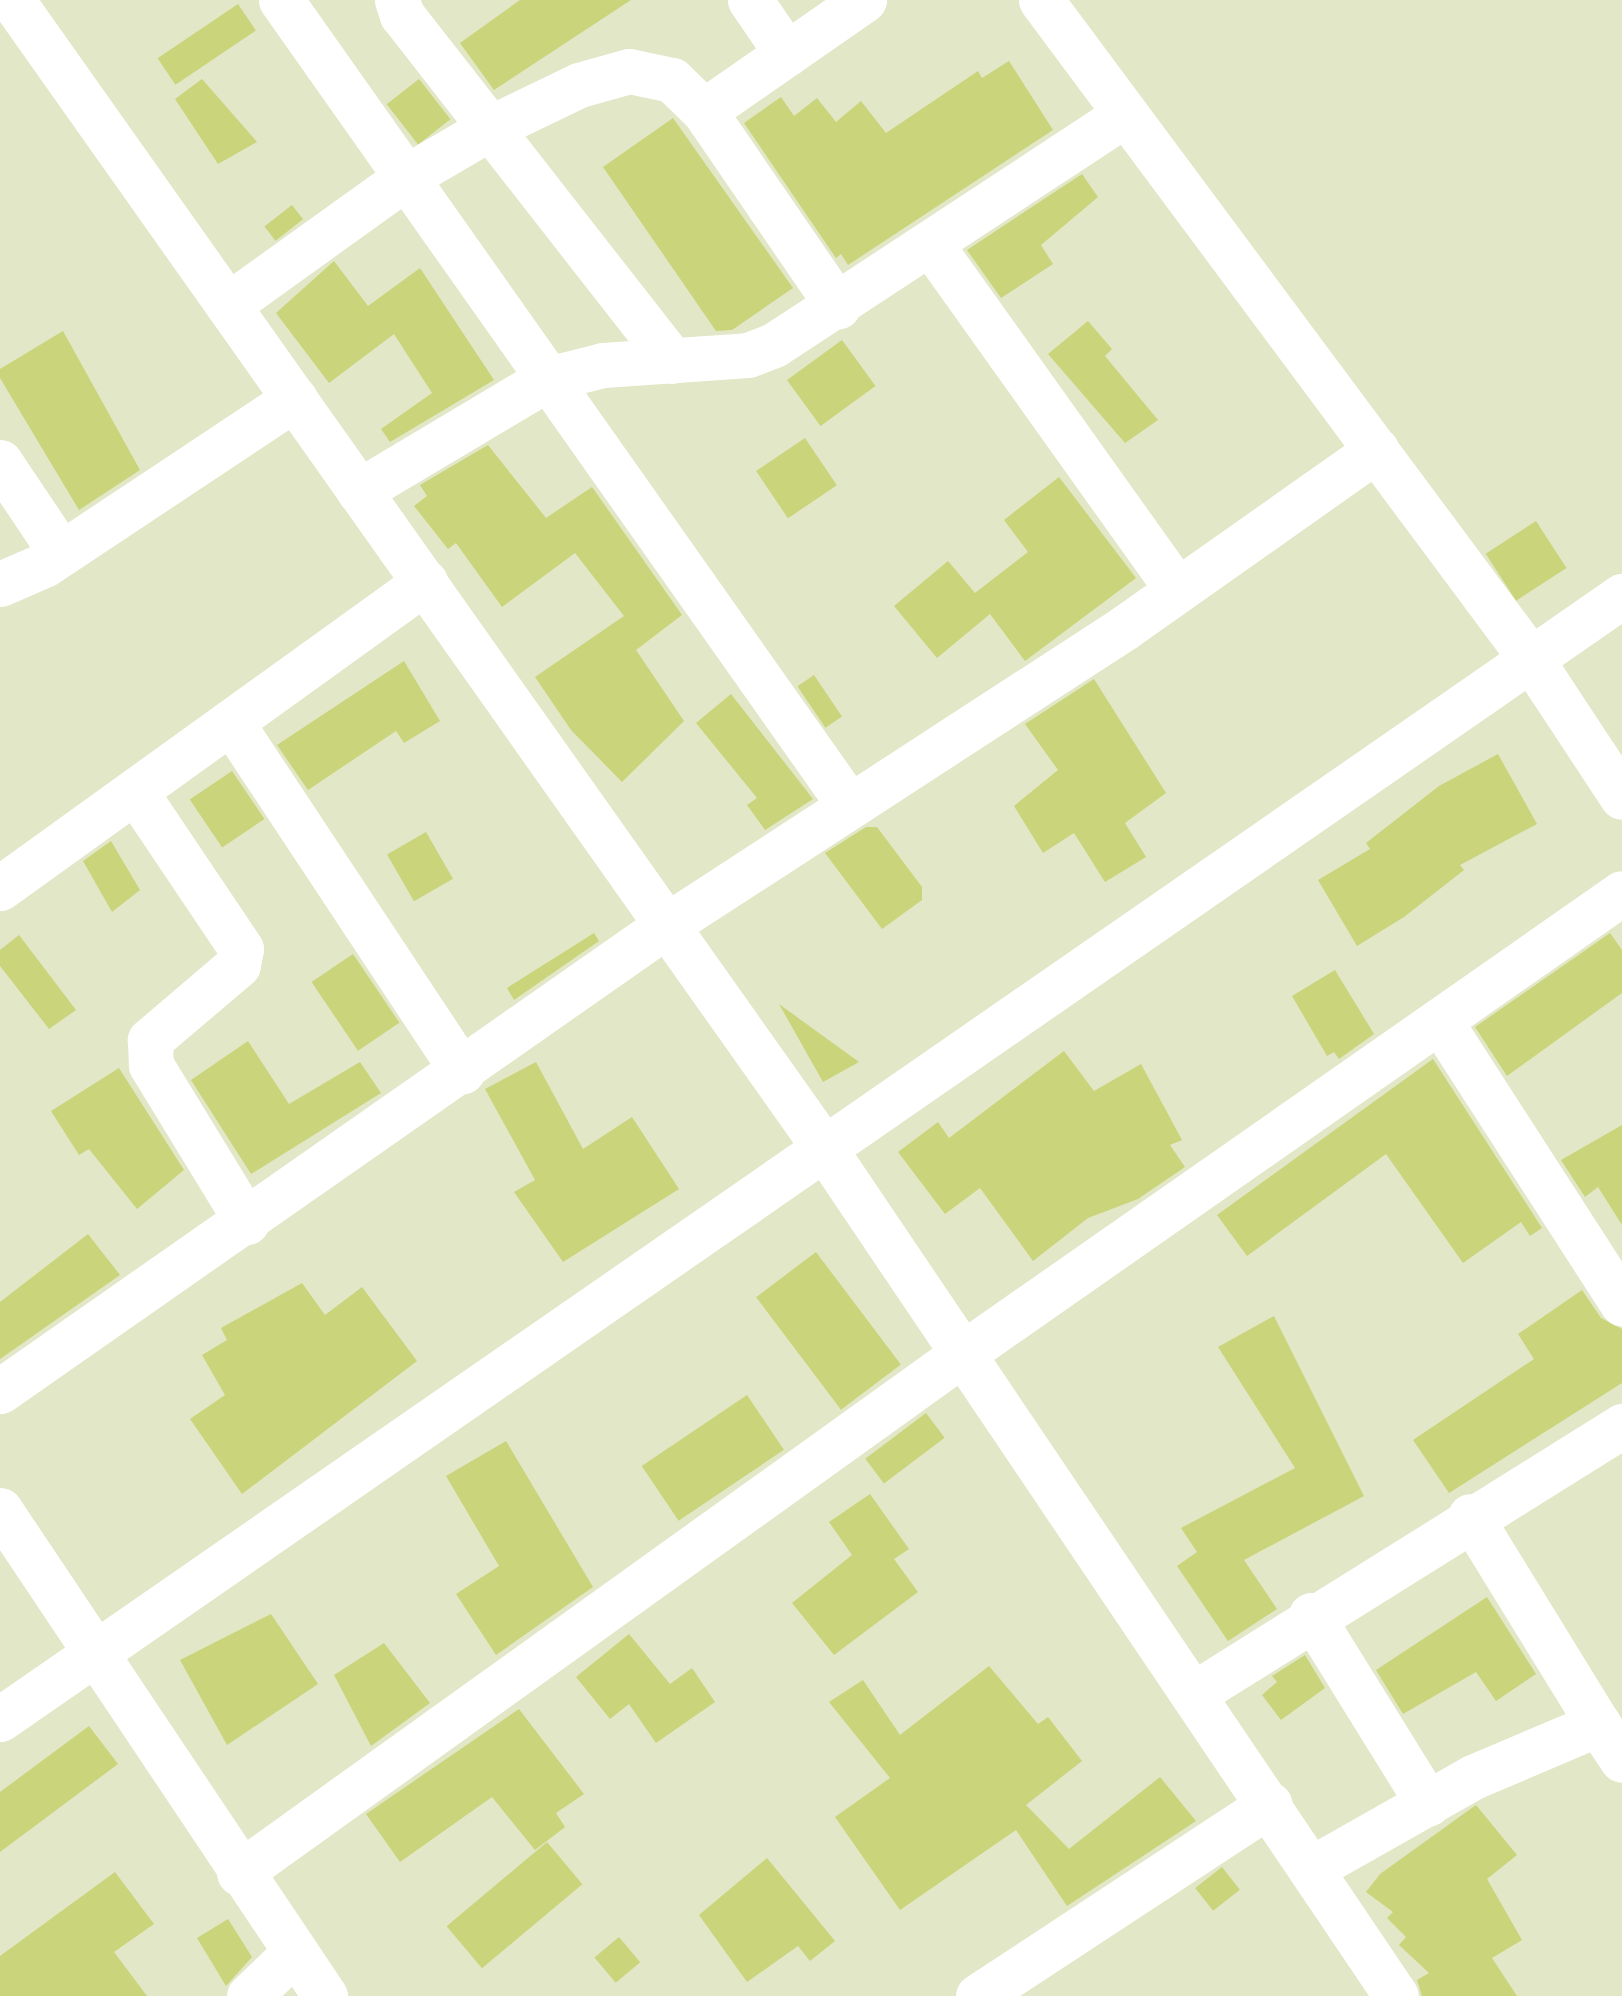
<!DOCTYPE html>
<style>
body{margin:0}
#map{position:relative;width:1622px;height:1996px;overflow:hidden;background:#e2e7c7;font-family:Inter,sans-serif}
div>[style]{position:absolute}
.building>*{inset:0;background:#cad47a;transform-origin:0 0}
.minor>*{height:45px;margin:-22.5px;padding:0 22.5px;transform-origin:22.5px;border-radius:22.5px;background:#fff}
span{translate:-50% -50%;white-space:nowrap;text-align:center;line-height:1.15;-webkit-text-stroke:10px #e2e7c7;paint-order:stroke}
</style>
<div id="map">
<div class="building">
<div style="clip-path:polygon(520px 0,631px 0,494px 90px,460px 43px)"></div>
<div style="left:238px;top:4px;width:32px;height:97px;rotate:56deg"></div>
<div style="clip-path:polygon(1009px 61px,1053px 130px,848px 265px,841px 254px,836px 258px,744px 123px,781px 97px,794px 116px,817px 98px,836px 122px,861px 101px,886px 133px,978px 71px,982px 78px)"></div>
<div style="clip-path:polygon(202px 79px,257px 142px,218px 164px,175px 99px)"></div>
<div style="left:419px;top:79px;width:51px;height:41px;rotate:52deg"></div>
<div style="clip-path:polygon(673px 118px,793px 288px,732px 330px,716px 331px,603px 167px)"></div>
<div style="clip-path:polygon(1082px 174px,1098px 197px,1041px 245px,1053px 264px,1001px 298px,967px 250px)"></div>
<div style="left:292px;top:205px;width:18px;height:35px;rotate:52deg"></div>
<div style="clip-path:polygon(334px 261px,368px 306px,420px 268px,494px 380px,390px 442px,381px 429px,432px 393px,394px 334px,329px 383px,276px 313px)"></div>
<div style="clip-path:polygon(1088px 321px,1112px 349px,1105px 356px,1158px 420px,1125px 443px,1048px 354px)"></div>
<div style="clip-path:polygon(63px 331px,140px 470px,79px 510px,0 378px,0 369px)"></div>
<div style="left:842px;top:340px;width:57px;height:68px;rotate:54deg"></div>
<div style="left:805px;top:438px;width:57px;height:59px;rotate:56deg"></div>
<div style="clip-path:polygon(488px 445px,546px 518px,592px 487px,682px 615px,636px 650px,684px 721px,622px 782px,571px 730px,535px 677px,624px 616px,575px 553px,502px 607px,456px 543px,448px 549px,414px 506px,427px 496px,420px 485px)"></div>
<div style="clip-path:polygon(1059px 477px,1136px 578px,1025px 661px,990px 614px,937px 658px,894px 606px,948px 561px,975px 593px,1028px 552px,1004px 520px)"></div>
<div style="left:1536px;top:521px;width:56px;height:60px;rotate:57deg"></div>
<div style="clip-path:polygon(404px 661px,440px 721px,404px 743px,396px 731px,308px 790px,277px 745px)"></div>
<div style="left:814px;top:675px;width:50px;height:20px;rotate:56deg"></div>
<div style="clip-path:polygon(1094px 679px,1166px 793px,1125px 823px,1146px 857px,1105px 882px,1074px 833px,1043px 853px,1014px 806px,1058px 770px,1025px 724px)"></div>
<div style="clip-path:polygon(731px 694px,813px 799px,765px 830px,747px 805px,757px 798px,696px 723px)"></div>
<div style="clip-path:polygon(1498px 754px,1537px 824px,1460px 865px,1464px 870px,1404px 917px,1357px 946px,1318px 880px,1370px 849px,1366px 843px,1439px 786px)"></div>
<div style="left:232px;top:771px;width:58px;height:51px;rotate:56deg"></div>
<div style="clip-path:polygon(866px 827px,877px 827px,922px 887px,922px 900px,882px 929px,825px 853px)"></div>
<div style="left:426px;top:832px;width:54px;height:45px;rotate:60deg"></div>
<div style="clip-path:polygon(111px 841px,140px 890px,112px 912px,83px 861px)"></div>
<div style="clip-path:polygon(594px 933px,599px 941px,514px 1000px,507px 988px)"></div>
<div style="clip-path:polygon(1610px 933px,1622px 950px,1622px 993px,1507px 1076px,1475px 1027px)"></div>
<div style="clip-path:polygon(19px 935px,76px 1010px,49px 1029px,0 966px,0 950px)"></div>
<div style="left:353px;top:954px;width:83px;height:50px;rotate:56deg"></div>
<div style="clip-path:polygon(1335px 970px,1374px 1034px,1339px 1059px,1334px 1052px,1327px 1056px,1292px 996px)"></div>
<div style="clip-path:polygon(779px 1004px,859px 1062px,823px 1082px)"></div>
<div style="clip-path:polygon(248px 1041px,289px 1104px,360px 1062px,381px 1093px,251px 1174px,191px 1080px)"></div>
<div style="clip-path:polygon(1064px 1051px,1094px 1091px,1141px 1064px,1182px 1140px,1170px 1145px,1185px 1167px,1138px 1199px,1088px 1218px,1033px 1261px,980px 1188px,945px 1214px,898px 1152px,938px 1122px,949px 1138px)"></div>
<div style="clip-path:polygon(1433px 1059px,1542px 1228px,1530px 1236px,1521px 1222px,1463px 1263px,1386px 1154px,1247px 1256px,1217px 1215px)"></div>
<div style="clip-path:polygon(536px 1062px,583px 1149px,632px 1117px,679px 1189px,563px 1262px,514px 1192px,535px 1180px,485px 1089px)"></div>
<div style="clip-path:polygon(119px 1068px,184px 1170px,137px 1209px,89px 1149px,79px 1155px,51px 1111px)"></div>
<div style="clip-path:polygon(1622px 1125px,1622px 1225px,1598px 1187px,1585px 1197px,1561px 1160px)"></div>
<div style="clip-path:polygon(88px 1234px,120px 1275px,0 1359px,0 1302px)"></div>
<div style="left:816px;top:1252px;width:141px;height:75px;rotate:53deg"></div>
<div style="clip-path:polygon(302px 1283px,325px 1315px,362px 1287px,417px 1361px,242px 1494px,190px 1419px,225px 1395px,202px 1355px,227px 1340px,221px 1328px)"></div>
<div style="clip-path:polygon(1582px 1290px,1601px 1318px,1622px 1329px,1622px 1383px,1449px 1493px,1413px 1440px,1534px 1359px,1518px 1334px)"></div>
<div style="clip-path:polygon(1274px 1316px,1364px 1496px,1244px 1560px,1277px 1609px,1228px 1641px,1177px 1566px,1197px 1552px,1181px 1528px,1295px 1468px,1218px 1347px)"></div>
<div style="left:747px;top:1395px;width:66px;height:127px;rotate:56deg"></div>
<div style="left:926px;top:1413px;width:31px;height:76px;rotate:53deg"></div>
<div style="clip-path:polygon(506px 1441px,593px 1587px,496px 1655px,456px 1594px,499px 1566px,446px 1476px)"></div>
<div style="clip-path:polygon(870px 1494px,909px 1549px,894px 1559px,918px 1592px,834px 1655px,792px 1603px,852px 1555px,829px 1522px)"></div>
<div style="clip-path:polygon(1487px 1597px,1536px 1674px,1496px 1701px,1476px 1672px,1403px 1714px,1376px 1670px)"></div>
<div style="clip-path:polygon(271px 1614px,318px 1684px,227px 1745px,180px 1660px)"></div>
<div style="clip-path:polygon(629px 1634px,670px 1684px,692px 1668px,715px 1702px,656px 1743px,629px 1704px,610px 1719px,576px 1677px)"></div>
<div style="clip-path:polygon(384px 1643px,430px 1703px,371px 1746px,334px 1675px)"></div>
<div style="clip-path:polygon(1305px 1655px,1325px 1688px,1281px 1720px,1262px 1695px,1277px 1682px,1272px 1676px)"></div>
<div style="clip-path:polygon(989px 1666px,1038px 1724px,1048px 1717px,1082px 1761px,1026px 1805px,1069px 1849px,1160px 1777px,1196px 1821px,1067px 1906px,1016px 1830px,900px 1910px,835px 1817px,890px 1778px,829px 1702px,863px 1680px,900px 1735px)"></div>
<div style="clip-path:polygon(519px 1709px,584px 1794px,556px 1813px,565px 1827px,535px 1850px,492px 1797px,400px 1862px,366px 1814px)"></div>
<div style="clip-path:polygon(89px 1726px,118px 1764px,0 1852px,0 1792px)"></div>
<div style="clip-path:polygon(1476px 1805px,1517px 1855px,1487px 1879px,1522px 1940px,1492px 1958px,1517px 1996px,1422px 1996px,1417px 1980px,1429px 1973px,1399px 1945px,1406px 1937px,1387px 1918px,1393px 1912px,1366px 1892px,1380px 1874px)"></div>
<div style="left:547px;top:1842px;width:55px;height:131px;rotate:50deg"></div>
<div style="clip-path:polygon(767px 1858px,835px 1941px,810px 1961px,798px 1946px,747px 1982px,699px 1915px)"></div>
<div style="left:1222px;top:1867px;width:29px;height:34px;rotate:52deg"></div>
<div style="clip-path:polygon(115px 1872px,154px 1924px,114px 1952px,147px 1996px,0 1996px,0 1956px)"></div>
<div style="clip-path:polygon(228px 1919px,252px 1957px,226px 1986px,197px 1938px)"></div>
<div style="left:619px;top:1937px;width:33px;height:32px;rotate:50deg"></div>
</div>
<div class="minor">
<div style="left:12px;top:0;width:1403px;rotate:54.72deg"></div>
<div style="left:822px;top:1145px;width:1026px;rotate:56deg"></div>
<div style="left:281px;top:0;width:985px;rotate:54.79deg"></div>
<div style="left:397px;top:0;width:16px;rotate:72deg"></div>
<div style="left:402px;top:15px;width:439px;rotate:52deg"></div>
<div style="left:750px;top:0;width:65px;rotate:55.6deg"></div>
<div style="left:1041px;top:0;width:821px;rotate:53.37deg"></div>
<div style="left:1531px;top:659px;width:165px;rotate:56.6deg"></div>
<div style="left:704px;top:111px;width:195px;rotate:-34.8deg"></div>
<div style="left:932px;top:246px;width:422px;rotate:54.5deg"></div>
<div style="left:228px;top:305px;width:219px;rotate:-35.7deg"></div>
<div style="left:406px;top:177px;width:97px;rotate:-30.3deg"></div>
<div style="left:490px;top:128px;width:99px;rotate:-25.8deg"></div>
<div style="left:579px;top:85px;width:52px;rotate:-15.6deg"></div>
<div style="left:629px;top:71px;width:44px;rotate:11.8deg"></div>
<div style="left:672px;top:80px;width:45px;rotate:44.1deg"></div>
<div style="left:704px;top:111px;width:237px;rotate:55.6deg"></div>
<div style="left:0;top:462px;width:110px;rotate:56.2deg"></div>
<div style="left:359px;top:491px;width:219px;rotate:-30.8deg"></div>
<div style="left:547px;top:379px;width:58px;rotate:-14deg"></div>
<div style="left:603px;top:365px;width:145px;rotate:-3.9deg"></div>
<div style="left:748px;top:355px;width:28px;rotate:-21deg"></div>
<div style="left:774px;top:345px;width:420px;rotate:-33.3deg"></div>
<div style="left:0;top:584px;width:48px;rotate:-23.4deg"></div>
<div style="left:44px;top:565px;width:301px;rotate:-33.6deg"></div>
<div style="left:231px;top:722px;width:419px;rotate:56.5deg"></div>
<div style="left:135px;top:791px;width:190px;rotate:56.1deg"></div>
<div style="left:241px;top:949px;width:16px;rotate:101deg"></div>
<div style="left:238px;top:965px;width:116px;rotate:139.6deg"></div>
<div style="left:150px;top:1040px;width:25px;rotate:88deg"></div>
<div style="left:151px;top:1065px;width:184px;rotate:58.6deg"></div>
<div style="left:0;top:888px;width:524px;rotate:-35.75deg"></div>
<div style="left:1440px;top:1021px;width:336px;rotate:57.2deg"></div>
<div style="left:0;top:1391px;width:814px;rotate:-34.94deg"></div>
<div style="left:667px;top:925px;width:545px;rotate:-33.02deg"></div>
<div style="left:1124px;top:628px;width:309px;rotate:-35.2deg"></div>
<div style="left:0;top:1510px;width:585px;rotate:56.23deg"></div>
<div style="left:1311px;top:1615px;width:222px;rotate:58.2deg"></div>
<div style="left:1195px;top:1693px;width:504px;rotate:-32.02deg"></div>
<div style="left:0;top:1719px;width:1973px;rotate:-34.7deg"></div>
<div style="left:1598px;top:1724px;width:43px;rotate:56.3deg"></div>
<div style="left:1314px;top:1867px;width:183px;rotate:-29.5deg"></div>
<div style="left:1473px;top:1777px;width:136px;rotate:-23deg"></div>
<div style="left:1598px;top:1724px;width:244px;rotate:-121.6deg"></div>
<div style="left:239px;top:1873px;width:894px;rotate:-35.66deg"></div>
<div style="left:965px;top:1352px;width:801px;rotate:-34.94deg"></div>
<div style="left:249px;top:1996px;width:64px;rotate:-43.7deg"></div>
<div style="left:978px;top:1996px;width:349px;rotate:-33.3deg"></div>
</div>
</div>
